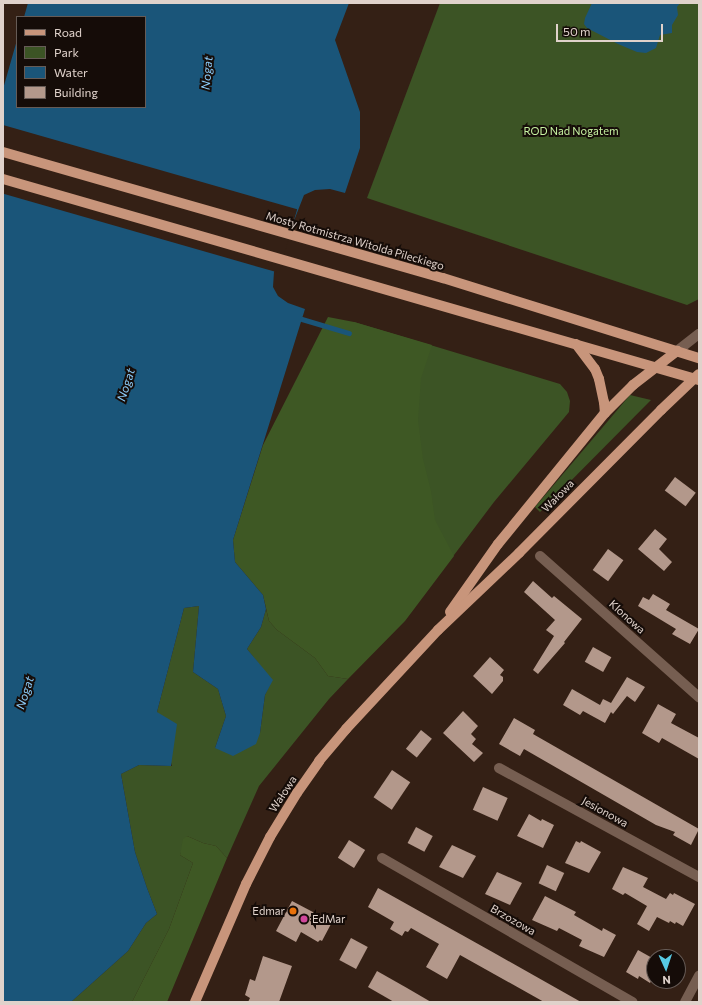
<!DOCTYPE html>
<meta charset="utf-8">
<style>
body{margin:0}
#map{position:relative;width:702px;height:1005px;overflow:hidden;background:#342015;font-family:Commissioner,sans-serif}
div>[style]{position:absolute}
.green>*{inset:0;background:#3c5425}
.forest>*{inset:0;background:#3e5824}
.water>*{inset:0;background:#1a5579}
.pier>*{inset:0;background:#342015;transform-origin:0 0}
.stream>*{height:4.5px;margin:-2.25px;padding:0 2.25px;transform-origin:2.25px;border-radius:2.25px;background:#1a5579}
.building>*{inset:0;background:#b3988b;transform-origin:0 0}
.minor>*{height:10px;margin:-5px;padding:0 5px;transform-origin:5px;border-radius:5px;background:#765e51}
.major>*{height:10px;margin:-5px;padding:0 5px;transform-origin:5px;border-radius:5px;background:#c8957b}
.dots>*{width:11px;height:11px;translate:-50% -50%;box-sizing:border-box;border:2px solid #150c08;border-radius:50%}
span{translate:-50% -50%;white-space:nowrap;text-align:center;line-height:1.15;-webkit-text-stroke:4px #150c08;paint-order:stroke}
.park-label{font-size:11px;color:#c6f2a1}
.street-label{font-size:11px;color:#e0d2cb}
.poi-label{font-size:11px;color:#e0d2cb}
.right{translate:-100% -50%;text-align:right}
.left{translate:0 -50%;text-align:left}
.water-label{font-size:12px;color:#8cccf9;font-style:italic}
.frame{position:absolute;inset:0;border:4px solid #e0d2cb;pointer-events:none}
.legend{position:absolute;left:16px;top:16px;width:130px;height:92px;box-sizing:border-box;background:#150c08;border:1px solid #665b56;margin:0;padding:5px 7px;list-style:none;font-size:12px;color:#e0d2cb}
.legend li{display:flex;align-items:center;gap:8px;height:20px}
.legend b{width:20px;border:1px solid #665b56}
.north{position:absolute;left:646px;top:949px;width:40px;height:40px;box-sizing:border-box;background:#150c08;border:1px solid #665b56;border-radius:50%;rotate:177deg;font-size:11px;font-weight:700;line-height:16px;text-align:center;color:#e0d2cb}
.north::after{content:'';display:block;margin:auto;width:14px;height:18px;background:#57c9e3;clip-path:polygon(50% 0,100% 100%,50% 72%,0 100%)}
.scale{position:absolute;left:556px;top:24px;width:107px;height:18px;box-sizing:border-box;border:2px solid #e0d2cb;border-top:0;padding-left:5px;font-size:12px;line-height:14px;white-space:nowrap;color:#e0d2cb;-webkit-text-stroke:3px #150c08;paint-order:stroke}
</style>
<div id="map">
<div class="green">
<div style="clip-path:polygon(440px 3px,699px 3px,699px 299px,687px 305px,367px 198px)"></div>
<div style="clip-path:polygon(354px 322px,560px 384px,567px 392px,570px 401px,569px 412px,494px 502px,405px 620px,346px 610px)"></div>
<div style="clip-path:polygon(630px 395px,651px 400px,540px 512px,535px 507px)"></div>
<div style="clip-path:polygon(199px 606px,193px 672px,218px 689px,226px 716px,215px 748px,260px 733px,265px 695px,272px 680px,247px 649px,261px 627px,266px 609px,269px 621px,277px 630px,315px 658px,328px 676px,348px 679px,329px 699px,259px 786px,227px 858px,216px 846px,203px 843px,187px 836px,180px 855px,193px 863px,169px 929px,132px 1002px,71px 1002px,128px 951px,146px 923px,157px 914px,147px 888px,135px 852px,121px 774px,139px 765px,172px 766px,157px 712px,184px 608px)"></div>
</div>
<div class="forest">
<div style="clip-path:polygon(328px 317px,354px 322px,432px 345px,421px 378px,418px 420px,423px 459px,431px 491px,435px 520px,454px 556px,405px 621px,348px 679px,328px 676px,315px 658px,277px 630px,269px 621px,263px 595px,235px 562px,233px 540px,263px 445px)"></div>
<div style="clip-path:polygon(187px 836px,203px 843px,216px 846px,227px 858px,167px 1002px,132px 1002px,169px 929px,193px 863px,180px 855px,183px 839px)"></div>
</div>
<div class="water">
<div style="clip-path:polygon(28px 3px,349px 3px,335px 40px,360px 112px,360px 148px,345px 193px,330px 189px,315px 190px,304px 195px,274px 272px,273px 287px,278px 296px,288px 303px,305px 309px,233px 540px,235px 562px,263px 595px,266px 609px,261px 627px,247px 649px,273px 680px,265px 695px,260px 733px,256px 744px,233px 756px,215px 748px,226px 716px,218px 689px,193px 672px,199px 606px,184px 608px,157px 712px,177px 724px,171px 766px,139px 765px,121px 774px,135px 852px,147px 888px,157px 914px,146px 923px,128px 951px,71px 1002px,3px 1002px,3px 89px,17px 40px,17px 107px,145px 107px,145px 17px,24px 17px)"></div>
<div style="clip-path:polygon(592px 3px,680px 3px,677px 7px,678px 15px,672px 25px,672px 33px,660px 35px,656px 48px,646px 53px,637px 52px,618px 44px,587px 28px,584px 24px,585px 18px)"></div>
</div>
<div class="pier">
<div style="left:3px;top:125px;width:306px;height:66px;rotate:16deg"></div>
</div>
<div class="stream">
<div style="left:302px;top:319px;width:49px;rotate:16.6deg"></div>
</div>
<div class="building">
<div style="left:675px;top:477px;width:26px;height:17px;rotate:37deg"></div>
<div style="clip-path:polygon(655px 529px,667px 539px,659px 549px,672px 562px,664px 571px,638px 549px)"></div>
<div style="left:608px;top:549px;width:19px;height:26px;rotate:36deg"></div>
<div style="clip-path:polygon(533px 581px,552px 598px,554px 596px,582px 619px,564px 642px,565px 643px,538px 674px,533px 670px,554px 636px,546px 630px,555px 620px,524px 592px)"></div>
<div style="clip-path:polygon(653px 594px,670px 604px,666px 610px,699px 629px,690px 644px,672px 634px,676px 629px,638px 606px,643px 597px,649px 600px)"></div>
<div style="left:593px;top:647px;width:21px;height:17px;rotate:29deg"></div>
<div style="clip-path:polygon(490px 657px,504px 670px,500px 675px,503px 677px,503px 681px,492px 694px,473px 676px)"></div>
<div style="clip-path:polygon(627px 677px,645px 687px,635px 702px,627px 696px,613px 714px,611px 712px,605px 723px,583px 711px,580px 715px,563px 705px,572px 689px,600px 705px,603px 699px,611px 703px)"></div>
<div style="clip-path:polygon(658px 704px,676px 714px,671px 723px,699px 738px,699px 759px,662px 738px,659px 743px,642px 733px)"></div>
<div style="clip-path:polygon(463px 711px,478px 726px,471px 734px,476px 739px,472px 744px,483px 753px,474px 762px,443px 733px)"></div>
<div style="clip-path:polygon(514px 718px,535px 730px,533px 734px,699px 829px,691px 845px,673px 835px,675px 832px,656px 825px,524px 749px,520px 756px,499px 744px)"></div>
<div style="left:421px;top:730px;width:14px;height:24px;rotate:39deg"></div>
<div style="left:392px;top:770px;width:22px;height:33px;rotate:34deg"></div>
<div style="left:483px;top:787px;width:27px;height:25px;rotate:24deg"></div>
<div style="clip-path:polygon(529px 814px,541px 821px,542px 819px,554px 825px,543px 848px,517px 836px)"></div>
<div style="left:416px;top:827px;width:19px;height:18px;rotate:28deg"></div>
<div style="left:349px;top:840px;width:19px;height:21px;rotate:32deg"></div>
<div style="clip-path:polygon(576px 841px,580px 843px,581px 841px,601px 852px,589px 873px,565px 863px)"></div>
<div style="clip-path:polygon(452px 845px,476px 856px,463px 878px,439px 867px)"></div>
<div style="left:547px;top:865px;width:19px;height:20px;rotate:25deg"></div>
<div style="clip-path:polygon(623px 867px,648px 878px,643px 887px,666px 899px,670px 893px,673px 895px,674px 893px,695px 904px,683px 926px,676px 922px,675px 924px,670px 921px,669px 923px,657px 917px,649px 931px,637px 924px,647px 906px,625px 893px,623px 895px,612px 889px)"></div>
<div style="clip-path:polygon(497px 872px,522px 883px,510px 905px,485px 894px)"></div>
<div style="clip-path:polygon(378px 888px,496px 954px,581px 1002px,544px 1002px,460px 955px,447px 979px,426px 967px,439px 944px,411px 928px,408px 932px,405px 931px,402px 936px,390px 929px,394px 922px,368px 907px)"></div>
<div style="clip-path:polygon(545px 896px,576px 912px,574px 915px,602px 931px,603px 928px,616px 935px,604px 957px,579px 946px,582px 940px,559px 928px,557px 931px,532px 920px)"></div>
<div style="clip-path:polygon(292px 901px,330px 921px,329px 923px,331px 924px,322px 941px,320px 940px,318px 942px,301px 932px,296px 942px,276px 931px)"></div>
<div style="left:351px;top:938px;width:19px;height:25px;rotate:28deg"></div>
<div style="clip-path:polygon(638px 950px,654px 959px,654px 976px,650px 983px,639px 976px,638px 979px,626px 972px)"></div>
<div style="clip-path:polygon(263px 956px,292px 966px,279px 1002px,248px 1002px,250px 998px,245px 995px,250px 979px,255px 981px)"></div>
<div style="clip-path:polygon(377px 971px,407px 988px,431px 1002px,394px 1002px,368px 987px)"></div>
</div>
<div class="minor">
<div style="left:677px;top:351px;width:28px;rotate:-38deg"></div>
<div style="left:540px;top:556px;width:213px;rotate:41.6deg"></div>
<div style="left:499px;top:768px;width:228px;rotate:28.6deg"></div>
<div style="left:382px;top:858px;width:289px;rotate:29.9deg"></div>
<div style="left:685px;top:1002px;width:30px;rotate:-62deg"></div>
</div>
<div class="major">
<div style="left:3px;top:152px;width:458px;rotate:16deg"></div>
<div style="left:443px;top:278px;width:268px;rotate:17.4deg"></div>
<div style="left:3px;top:179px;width:724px;rotate:16.11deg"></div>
<div style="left:576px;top:344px;width:31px;rotate:53deg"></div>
<div style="left:595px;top:369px;width:11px;rotate:68deg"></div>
<div style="left:599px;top:379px;width:24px;rotate:78deg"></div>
<div style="left:604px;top:402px;width:11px;rotate:85deg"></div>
<div style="left:450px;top:612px;width:83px;rotate:-54.8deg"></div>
<div style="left:498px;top:544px;width:169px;rotate:-50.8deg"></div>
<div style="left:605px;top:413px;width:40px;rotate:-45deg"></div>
<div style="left:633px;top:385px;width:56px;rotate:-37.7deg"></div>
<div style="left:195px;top:1002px;width:129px;rotate:-66.6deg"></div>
<div style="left:246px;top:884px;width:53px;rotate:-62.9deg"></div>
<div style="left:270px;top:837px;width:52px;rotate:-58.5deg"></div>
<div style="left:297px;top:793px;width:39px;rotate:-55deg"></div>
<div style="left:319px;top:761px;width:42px;rotate:-49.8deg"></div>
<div style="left:346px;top:729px;width:135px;rotate:-47.1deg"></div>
<div style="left:438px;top:630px;width:112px;rotate:-43.5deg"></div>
<div style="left:519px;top:553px;width:202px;rotate:-45.2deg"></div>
<div style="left:661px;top:410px;width:52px;rotate:-43.5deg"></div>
</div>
<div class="dots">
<div style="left:293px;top:911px;background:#e8710a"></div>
<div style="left:304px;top:919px;background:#d1479c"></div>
</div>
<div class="park-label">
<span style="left:571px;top:131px">ROD Nad Nogatem</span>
</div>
<div class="street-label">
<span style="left:355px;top:241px;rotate:16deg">Mosty Rotmistrza Witolda Pileckiego</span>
<span style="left:558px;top:496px;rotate:-45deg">Wałowa</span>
<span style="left:627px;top:617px;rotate:42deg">Klonowa</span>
<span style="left:283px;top:794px;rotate:-57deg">Wałowa</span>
<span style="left:605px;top:812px;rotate:29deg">Jesionowa</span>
<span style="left:513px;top:920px;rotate:30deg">Brzozowa</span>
</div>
<div class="poi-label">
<span class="right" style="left:285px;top:911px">Edmar</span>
<span class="left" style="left:312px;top:919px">EdMar</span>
</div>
<div class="water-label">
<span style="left:207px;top:73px;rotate:-85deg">Nogat</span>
<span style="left:126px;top:385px;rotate:-72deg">Nogat</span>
<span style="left:25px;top:693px;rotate:-72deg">Nogat</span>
</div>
<div class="frame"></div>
<ul class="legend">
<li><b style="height:5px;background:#c8957b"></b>Road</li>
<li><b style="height:11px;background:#3c5425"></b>Park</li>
<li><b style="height:11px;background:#1a5579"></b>Water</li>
<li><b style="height:11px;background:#b3988b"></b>Building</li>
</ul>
<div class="north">N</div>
<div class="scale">50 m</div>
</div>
